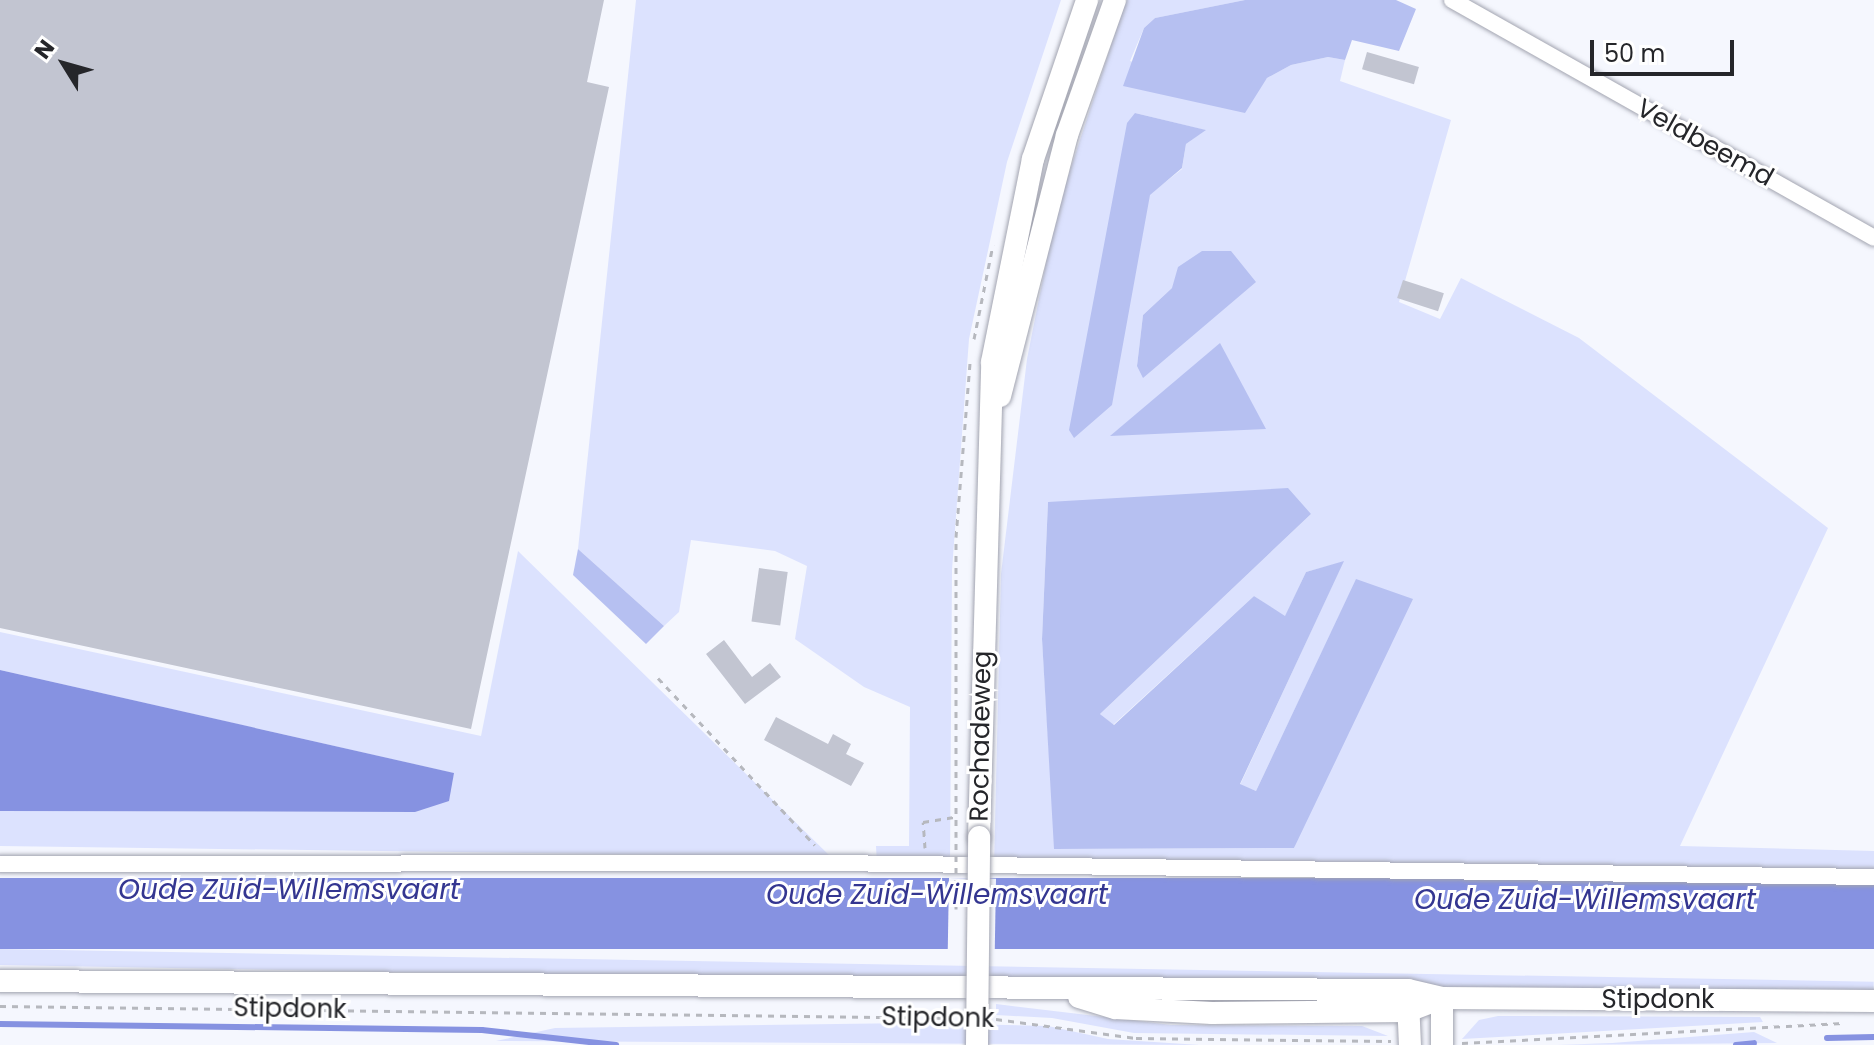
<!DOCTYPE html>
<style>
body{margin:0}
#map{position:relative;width:1874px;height:1045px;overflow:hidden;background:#f5f7fe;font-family:Poppins,sans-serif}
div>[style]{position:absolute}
.green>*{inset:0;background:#dce2fe;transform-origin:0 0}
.forest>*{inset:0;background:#b6c0f1}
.water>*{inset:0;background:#8692e1;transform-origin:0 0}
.pier>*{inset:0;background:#f5f7fe;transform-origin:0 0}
.stream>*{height:6px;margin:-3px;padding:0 3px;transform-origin:3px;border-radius:3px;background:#8692e1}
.building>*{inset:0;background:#c2c5d1;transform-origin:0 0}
.path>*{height:3px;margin-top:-1.5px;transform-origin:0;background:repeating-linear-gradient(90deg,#b6b8be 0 6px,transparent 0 12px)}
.roads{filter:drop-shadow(0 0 2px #a2a4b0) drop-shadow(0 0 2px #a2a4b0)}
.minor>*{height:16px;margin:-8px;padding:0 8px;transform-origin:8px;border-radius:8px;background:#fff}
.secondary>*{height:22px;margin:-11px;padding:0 11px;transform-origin:11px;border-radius:11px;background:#fff}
.path-bridge>*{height:3px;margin-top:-1.5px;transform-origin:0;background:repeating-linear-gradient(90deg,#b6b8be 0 6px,transparent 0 12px)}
.bridges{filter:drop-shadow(0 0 2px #a2a4b0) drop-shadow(0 0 2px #a2a4b0)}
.secondary-bridge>*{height:22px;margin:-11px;padding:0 11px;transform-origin:11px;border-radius:11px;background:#fff}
span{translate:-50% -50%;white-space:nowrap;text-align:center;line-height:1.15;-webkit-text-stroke:6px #fff;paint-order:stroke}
.street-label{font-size:26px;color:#25262a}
.water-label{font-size:28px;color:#343691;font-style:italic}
.north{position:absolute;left:24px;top:24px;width:80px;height:80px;-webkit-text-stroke:6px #fff;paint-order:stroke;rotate:307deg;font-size:22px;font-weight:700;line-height:32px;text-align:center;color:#25262a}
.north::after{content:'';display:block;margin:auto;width:28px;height:36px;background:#25262a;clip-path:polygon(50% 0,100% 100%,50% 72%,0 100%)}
.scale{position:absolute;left:1590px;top:40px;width:144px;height:36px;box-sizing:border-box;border:4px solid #25262a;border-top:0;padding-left:10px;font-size:24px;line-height:28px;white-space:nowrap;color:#25262a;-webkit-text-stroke:6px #fff;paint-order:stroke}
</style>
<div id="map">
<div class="green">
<div style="clip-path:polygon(636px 0,1061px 0,1007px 162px,969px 339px,952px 570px,950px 866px,877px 865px,876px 846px,909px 846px,910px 707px,864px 687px,795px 639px,807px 566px,775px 551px,691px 540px,679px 612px,664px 626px,578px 549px)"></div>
<div style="clip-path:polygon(evenodd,1126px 0,1245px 0,1155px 18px,1144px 28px,1130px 61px,1253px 96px,1267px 78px,1291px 65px,1328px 57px,1345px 60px,1340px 81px,1451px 120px,1399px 302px,1440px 319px,1461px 278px,1579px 338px,1828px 528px,1680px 846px,1874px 851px,1874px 871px,994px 867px,1001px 574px,1027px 359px,1056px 213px,1126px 0,1135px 113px,1205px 130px,1186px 144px,1182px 169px,1150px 194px,1135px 113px,1126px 0,1172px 288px,1137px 366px,1143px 315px,1172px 288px,1126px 0,1048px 502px,1311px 514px,1100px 714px,1113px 725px,1254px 596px,1285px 617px,1306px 572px,1343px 562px,1240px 785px,1256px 791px,1356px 580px,1294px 848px,1055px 849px,1042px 639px,1048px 502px)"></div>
<div style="clip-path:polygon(518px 551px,831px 857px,0 846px,0 811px,415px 812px,453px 773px,0 670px,0 632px,481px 736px)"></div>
<div style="left:0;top:949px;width:1874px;height:16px;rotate:1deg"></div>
<div style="clip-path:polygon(996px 1004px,1171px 1025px,1362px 1026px,1388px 1036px,1134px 1033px,1052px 1018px,996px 1015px)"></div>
<div style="clip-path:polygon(1498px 1016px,1760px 1017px,1763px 1022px,1462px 1039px,1479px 1020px)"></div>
<div style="clip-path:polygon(912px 1023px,1048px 1026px,1108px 1039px,1200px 1045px,496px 1041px,555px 1028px)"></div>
<div style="clip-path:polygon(1754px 1032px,1777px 1043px,1557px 1045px,1612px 1043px)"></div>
</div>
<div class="forest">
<div style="clip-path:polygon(1245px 0,1396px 0,1416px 9px,1399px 51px,1352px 40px,1345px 60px,1328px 57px,1291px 65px,1267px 78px,1245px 113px,1123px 86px,1144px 28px,1155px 18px)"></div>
<div style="clip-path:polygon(1135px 113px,1206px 130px,1186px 144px,1182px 168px,1150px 195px,1112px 405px,1074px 438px,1069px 430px,1127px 123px)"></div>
<div style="clip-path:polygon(1202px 251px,1231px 251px,1256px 282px,1143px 378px,1137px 366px,1143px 315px,1172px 288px,1178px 267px)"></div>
<div style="clip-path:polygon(1220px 343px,1266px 429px,1110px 436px)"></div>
<div style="clip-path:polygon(1288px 488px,1311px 514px,1100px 714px,1114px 725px,1254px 596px,1285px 616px,1306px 572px,1344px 561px,1240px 784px,1256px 791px,1356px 579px,1413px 599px,1294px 848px,1054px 849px,1042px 639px,1048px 502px)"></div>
<div style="clip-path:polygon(578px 549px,664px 626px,646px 644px,573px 575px)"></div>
</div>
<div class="water">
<div style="clip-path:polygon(0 670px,454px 773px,449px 801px,415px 812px,0 811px)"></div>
<div style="left:0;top:878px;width:1874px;height:71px"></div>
</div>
<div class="pier">
<div style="left:949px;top:878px;width:47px;height:84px;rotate:1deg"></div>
</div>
<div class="stream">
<div style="left:0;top:1024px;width:482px;rotate:0.7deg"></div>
<div style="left:482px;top:1030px;width:135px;rotate:6.4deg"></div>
<div style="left:1827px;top:1038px;width:47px;rotate:-1.2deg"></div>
<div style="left:1736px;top:1045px;width:18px;rotate:-6deg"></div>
</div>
<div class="building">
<div style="clip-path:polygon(0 0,604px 0,587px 82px,609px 87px,471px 729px,0 628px)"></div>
<div style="left:1367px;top:52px;width:54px;height:18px;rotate:16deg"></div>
<div style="left:1403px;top:280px;width:43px;height:19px;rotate:18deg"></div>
<div style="left:759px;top:568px;width:29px;height:54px;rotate:8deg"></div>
<div style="clip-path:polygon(724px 640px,752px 677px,770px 663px,781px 677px,745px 704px,706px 654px)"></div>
<div style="clip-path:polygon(776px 717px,828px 744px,833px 734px,851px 744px,846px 754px,864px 763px,851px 786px,764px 740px)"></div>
</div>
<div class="path">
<div style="left:974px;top:339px;width:96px;rotate:-78.6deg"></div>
<div style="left:658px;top:678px;width:229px;rotate:46.8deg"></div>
<div style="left:956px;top:837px;width:300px;rotate:-90deg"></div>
<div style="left:956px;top:537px;width:176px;rotate:-85.4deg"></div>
<div style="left:925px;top:848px;width:26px;rotate:-94deg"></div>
<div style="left:923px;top:822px;width:33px;rotate:-9deg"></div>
<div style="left:0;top:1006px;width:956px;rotate:0.72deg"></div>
<div style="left:996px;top:1019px;width:141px;rotate:7.7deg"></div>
<div style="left:1136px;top:1038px;width:255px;rotate:0.7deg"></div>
<div style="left:1462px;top:1043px;width:381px;rotate:-3deg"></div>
</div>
<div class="roads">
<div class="minor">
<div style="left:1452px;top:0;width:484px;rotate:29.4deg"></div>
<div style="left:0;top:864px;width:831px;rotate:-0.07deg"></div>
<div style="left:831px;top:863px;width:1043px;rotate:0.77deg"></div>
</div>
<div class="secondary">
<div style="left:1000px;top:396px;width:269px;rotate:-75.6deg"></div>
<div style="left:1067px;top:135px;width:143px;rotate:-70.4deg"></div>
<div style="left:979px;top:837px;width:475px;rotate:-88.4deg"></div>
<div style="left:992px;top:362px;width:207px;rotate:-78.6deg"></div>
<div style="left:1033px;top:159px;width:168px;rotate:-71.2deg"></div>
<div style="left:0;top:981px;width:1408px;rotate:0.37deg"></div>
<div style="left:1408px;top:990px;width:35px;rotate:13deg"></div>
<div style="left:1442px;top:998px;width:432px;rotate:0.4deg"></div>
<div style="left:1079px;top:997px;width:38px;rotate:17deg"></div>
<div style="left:1115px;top:1008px;width:97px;rotate:3deg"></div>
<div style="left:1212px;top:1013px;width:196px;rotate:-0.6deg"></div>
<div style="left:1408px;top:1011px;width:36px;rotate:-21deg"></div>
<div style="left:1442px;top:998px;width:47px;rotate:90deg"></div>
<div style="left:1408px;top:1000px;width:45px;rotate:87.5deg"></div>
</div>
</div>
<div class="path-bridge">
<div style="left:956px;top:909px;width:72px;rotate:-90deg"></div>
</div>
<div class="bridges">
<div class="secondary-bridge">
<div style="left:977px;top:1045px;width:208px;rotate:-89.4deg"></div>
</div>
</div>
<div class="street-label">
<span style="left:1705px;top:143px;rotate:29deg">Veldbeemd</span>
<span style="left:981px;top:736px;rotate:-89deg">Rochadeweg</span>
<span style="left:1658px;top:1000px">Stipdonk</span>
<span style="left:290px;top:1009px;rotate:1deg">Stipdonk</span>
<span style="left:938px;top:1018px;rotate:1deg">Stipdonk</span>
</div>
<div class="water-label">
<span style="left:289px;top:890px">Oude Zuid-Willemsvaart</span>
<span style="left:937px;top:895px">Oude Zuid-Willemsvaart</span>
<span style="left:1585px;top:900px">Oude Zuid-Willemsvaart</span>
</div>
<div class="north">N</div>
<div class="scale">50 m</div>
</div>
